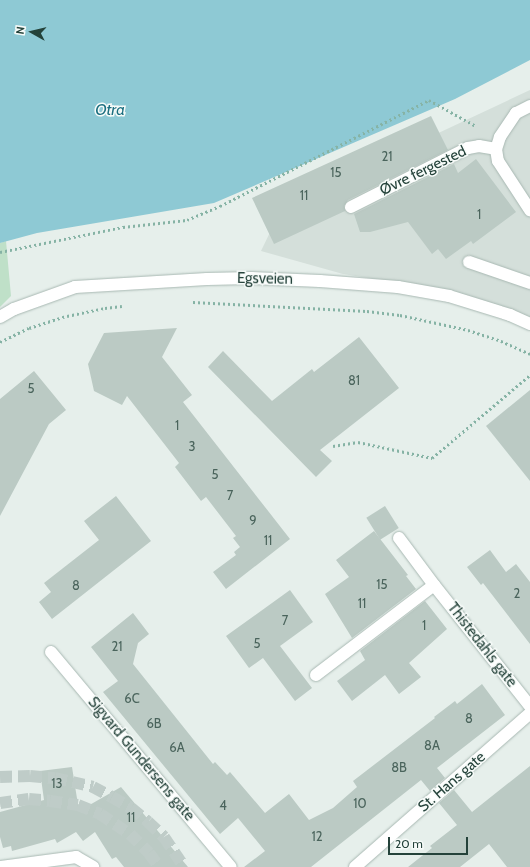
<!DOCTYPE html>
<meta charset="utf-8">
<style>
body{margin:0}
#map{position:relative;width:530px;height:867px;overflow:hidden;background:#e6efeb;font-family:Cabin,sans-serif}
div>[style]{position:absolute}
.built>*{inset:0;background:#d4dfda}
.green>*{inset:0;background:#bfe0c8}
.water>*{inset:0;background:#8ec9d4}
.building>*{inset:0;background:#bbcac4;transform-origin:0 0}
.highway-tunnel>*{height:12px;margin-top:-6px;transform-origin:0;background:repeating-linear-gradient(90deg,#bfccc8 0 12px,transparent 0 18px)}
.path>*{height:2.5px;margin-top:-1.25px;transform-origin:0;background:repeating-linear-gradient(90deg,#86b3a5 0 2px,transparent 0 5px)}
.roads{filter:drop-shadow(0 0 1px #a8b8b2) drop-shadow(0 0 1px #a8b8b2)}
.minor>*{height:12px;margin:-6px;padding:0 6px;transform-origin:6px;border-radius:6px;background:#fff}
span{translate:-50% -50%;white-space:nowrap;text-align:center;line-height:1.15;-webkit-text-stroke:3px #f7fbf9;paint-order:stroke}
.number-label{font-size:13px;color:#4a645c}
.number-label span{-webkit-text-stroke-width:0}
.street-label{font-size:15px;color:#24423a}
.water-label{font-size:16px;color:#1c6f80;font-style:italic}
.north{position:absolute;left:12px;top:12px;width:40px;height:40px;-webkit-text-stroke:3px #f7fbf9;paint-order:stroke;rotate:278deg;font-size:11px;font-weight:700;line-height:16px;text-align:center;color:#24423a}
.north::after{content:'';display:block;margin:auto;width:14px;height:18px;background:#24423a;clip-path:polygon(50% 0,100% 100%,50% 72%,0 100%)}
.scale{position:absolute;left:388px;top:837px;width:80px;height:18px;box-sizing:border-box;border:2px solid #24423a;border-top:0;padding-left:5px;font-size:12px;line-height:14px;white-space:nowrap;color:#24423a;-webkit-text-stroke:3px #f7fbf9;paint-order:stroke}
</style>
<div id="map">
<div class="built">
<div style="clip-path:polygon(530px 90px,530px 326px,449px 291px,343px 274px,261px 251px,288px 195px,432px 136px)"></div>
</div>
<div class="green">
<div style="clip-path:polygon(6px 241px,11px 296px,0 307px,0 243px)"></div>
</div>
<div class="water">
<div style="clip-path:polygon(0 0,530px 0,530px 60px,455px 99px,214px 203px,37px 233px,0 243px)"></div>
</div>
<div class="building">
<div style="clip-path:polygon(431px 116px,448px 150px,348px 200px,344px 206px,345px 211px,274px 244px,252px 198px)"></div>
<div style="clip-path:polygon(476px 159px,516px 212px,473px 244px,471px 241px,446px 259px,438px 249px,432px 254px,408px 222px,370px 232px,360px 232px,354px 214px,454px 164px,458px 173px)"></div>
<div style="clip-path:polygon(177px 328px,162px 357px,192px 395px,183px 402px,290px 539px,226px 589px,213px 572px,236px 555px,234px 552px,240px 547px,233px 538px,236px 536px,206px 497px,201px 501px,175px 467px,179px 463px,127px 396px,122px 405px,94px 391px,88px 364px,104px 333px)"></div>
<div style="clip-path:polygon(359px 337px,399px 388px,320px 450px,332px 461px,316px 477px,208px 367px,223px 351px,272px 401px,312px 369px,314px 372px)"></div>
<div style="clip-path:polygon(34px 371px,66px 410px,49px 424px,0 516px,0 399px)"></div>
<div style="clip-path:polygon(530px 390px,530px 481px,486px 426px)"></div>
<div style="clip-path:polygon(116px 496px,151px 541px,52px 619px,39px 602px,51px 592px,44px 583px,99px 540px,84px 521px)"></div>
<div style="left:385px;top:506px;width:26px;height:22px;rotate:58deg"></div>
<div style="clip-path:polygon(374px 531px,408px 575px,406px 576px,416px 589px,352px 638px,325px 594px,349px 577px,336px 560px)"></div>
<div style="clip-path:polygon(490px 550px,506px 572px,516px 564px,530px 582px,530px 644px,483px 583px,481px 585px,467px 567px)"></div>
<div style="clip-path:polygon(290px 590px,313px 622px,280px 646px,312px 688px,295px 701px,263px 658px,249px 668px,226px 636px)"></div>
<div style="clip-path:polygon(425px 601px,447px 629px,409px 663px,421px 677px,399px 694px,385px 675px,352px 701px,337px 681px,365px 660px,360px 651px)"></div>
<div style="clip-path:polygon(133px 613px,149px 634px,138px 643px,133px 664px,213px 764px,215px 762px,227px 775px,230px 772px,265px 813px,289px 794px,309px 820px,333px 808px,357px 787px,353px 781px,435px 718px,434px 717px,455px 701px,457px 704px,482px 684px,505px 715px,437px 768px,445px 778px,430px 791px,421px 780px,311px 867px,244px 867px,265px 851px,238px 818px,220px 834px,103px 692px,118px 681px,91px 647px)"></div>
<div style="clip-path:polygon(530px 766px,530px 867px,507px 867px,489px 844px,460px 867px,408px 867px,432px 848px,430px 846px,457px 825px,439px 803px,454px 790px,472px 812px)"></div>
<div style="clip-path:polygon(72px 767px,79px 811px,121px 787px,188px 867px,124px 867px,116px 857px,112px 859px,95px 832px,83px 841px,76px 832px,57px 843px,55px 839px,12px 851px,11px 846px,3px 848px,0 837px,0 812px,44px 800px,40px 771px)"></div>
</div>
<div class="highway-tunnel">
<div style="left:0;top:777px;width:30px;rotate:-2deg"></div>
<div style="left:30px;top:776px;width:25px;rotate:5deg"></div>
<div style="left:55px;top:778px;width:39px;rotate:13deg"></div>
<div style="left:93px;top:787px;width:21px;rotate:28deg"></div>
<div style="left:112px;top:797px;width:22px;rotate:30deg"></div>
<div style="left:131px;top:808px;width:22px;rotate:39deg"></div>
<div style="left:148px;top:822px;width:22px;rotate:43deg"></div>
<div style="left:164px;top:837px;width:36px;rotate:56deg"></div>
<div style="left:0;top:803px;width:29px;rotate:-8deg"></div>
<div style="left:29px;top:799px;width:21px;rotate:5deg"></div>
<div style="left:50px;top:801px;width:28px;rotate:8deg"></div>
<div style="left:78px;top:805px;width:24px;rotate:22deg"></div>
<div style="left:100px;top:814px;width:36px;rotate:34deg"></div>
<div style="left:130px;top:834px;width:27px;rotate:45deg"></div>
<div style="left:149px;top:853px;width:17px;rotate:54deg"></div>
</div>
<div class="path">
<div style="left:0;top:252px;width:126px;rotate:-11.5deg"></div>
<div style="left:123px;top:227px;width:64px;rotate:-6.2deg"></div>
<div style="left:187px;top:220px;width:36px;rotate:-23deg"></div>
<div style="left:220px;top:206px;width:234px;rotate:-26.9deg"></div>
<div style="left:429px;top:100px;width:54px;rotate:29deg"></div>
<div style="left:193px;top:302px;width:174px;rotate:3deg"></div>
<div style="left:367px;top:311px;width:33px;rotate:7deg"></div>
<div style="left:400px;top:315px;width:70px;rotate:12.4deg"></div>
<div style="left:468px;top:330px;width:35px;rotate:18deg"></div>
<div style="left:501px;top:341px;width:32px;rotate:24deg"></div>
<div style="left:0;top:342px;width:32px;rotate:-26deg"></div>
<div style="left:29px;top:328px;width:40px;rotate:-18deg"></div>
<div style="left:67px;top:316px;width:39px;rotate:-12deg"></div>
<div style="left:105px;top:308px;width:17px;rotate:-7deg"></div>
<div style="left:333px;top:446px;width:25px;rotate:-9deg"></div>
<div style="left:358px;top:442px;width:76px;rotate:12.2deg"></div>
<div style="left:432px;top:458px;width:128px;rotate:-40.3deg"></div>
</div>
<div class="roads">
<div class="minor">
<div style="left:530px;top:106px;width:16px;rotate:153deg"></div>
<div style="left:516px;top:113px;width:29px;rotate:124deg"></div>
<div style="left:500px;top:137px;width:13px;rotate:108deg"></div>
<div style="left:496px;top:149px;width:12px;rotate:81deg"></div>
<div style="left:498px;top:161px;width:59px;rotate:56.9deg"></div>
<div style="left:351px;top:207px;width:131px;rotate:-26.8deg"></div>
<div style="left:468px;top:148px;width:11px;rotate:-10deg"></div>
<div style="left:479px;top:146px;width:17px;rotate:10deg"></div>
<div style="left:469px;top:262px;width:65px;rotate:19deg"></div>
<div style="left:0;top:317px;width:16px;rotate:-30deg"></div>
<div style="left:14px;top:309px;width:65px;rotate:-19.8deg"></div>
<div style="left:75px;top:287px;width:132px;rotate:-3.5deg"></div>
<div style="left:207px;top:279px;width:44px;rotate:-1.3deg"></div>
<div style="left:251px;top:278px;width:69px;rotate:2.5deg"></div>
<div style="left:320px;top:281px;width:78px;rotate:4.4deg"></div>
<div style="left:398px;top:287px;width:52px;rotate:10deg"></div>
<div style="left:449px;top:296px;width:64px;rotate:17.3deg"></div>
<div style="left:510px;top:315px;width:22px;rotate:24deg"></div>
<div style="left:399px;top:538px;width:59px;rotate:53.3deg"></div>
<div style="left:434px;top:585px;width:154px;rotate:51.6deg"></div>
<div style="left:51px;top:652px;width:280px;rotate:50.1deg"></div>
<div style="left:316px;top:675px;width:148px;rotate:-37.3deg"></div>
<div style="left:1px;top:867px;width:76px;rotate:-7.6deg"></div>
<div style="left:76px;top:857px;width:20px;rotate:30deg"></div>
<div style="left:355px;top:867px;width:233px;rotate:-41.3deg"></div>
</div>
</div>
<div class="number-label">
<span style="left:387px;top:156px">21</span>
<span style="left:336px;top:172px">15</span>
<span style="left:304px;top:195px">11</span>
<span style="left:479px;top:214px">1</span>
<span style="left:354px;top:380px">81</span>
<span style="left:31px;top:388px">5</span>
<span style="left:177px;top:425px">1</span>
<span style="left:192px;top:446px">3</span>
<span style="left:215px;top:474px">5</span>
<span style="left:230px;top:495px">7</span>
<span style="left:253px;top:520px">9</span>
<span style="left:268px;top:540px">11</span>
<span style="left:382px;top:584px">15</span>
<span style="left:76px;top:585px">8</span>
<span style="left:517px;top:593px">2</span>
<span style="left:362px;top:603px">11</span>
<span style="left:285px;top:620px">7</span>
<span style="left:424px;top:625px">1</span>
<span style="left:257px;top:643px">5</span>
<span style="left:117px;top:646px">21</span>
<span style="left:132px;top:698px">6C</span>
<span style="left:469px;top:718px">8</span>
<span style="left:154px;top:723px">6B</span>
<span style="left:432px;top:745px">8A</span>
<span style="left:177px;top:747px">6A</span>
<span style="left:399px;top:767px">8B</span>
<span style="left:57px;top:783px">13</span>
<span style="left:360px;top:803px">10</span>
<span style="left:223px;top:805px">4</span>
<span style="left:131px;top:817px">11</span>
<span style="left:317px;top:836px">12</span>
</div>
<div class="street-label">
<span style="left:423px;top:171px;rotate:-26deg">Øvre fergested</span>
<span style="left:265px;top:279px;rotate:1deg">Egsveien</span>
<span style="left:482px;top:645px;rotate:52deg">Thistedahls gate</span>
<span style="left:141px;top:759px;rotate:50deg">Sigvard Gundersens gate</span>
<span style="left:452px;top:782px;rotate:-41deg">St. Hans gate</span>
</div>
<div class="water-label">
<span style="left:110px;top:110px">Otra</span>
</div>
<div class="north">N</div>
<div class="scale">20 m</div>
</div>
